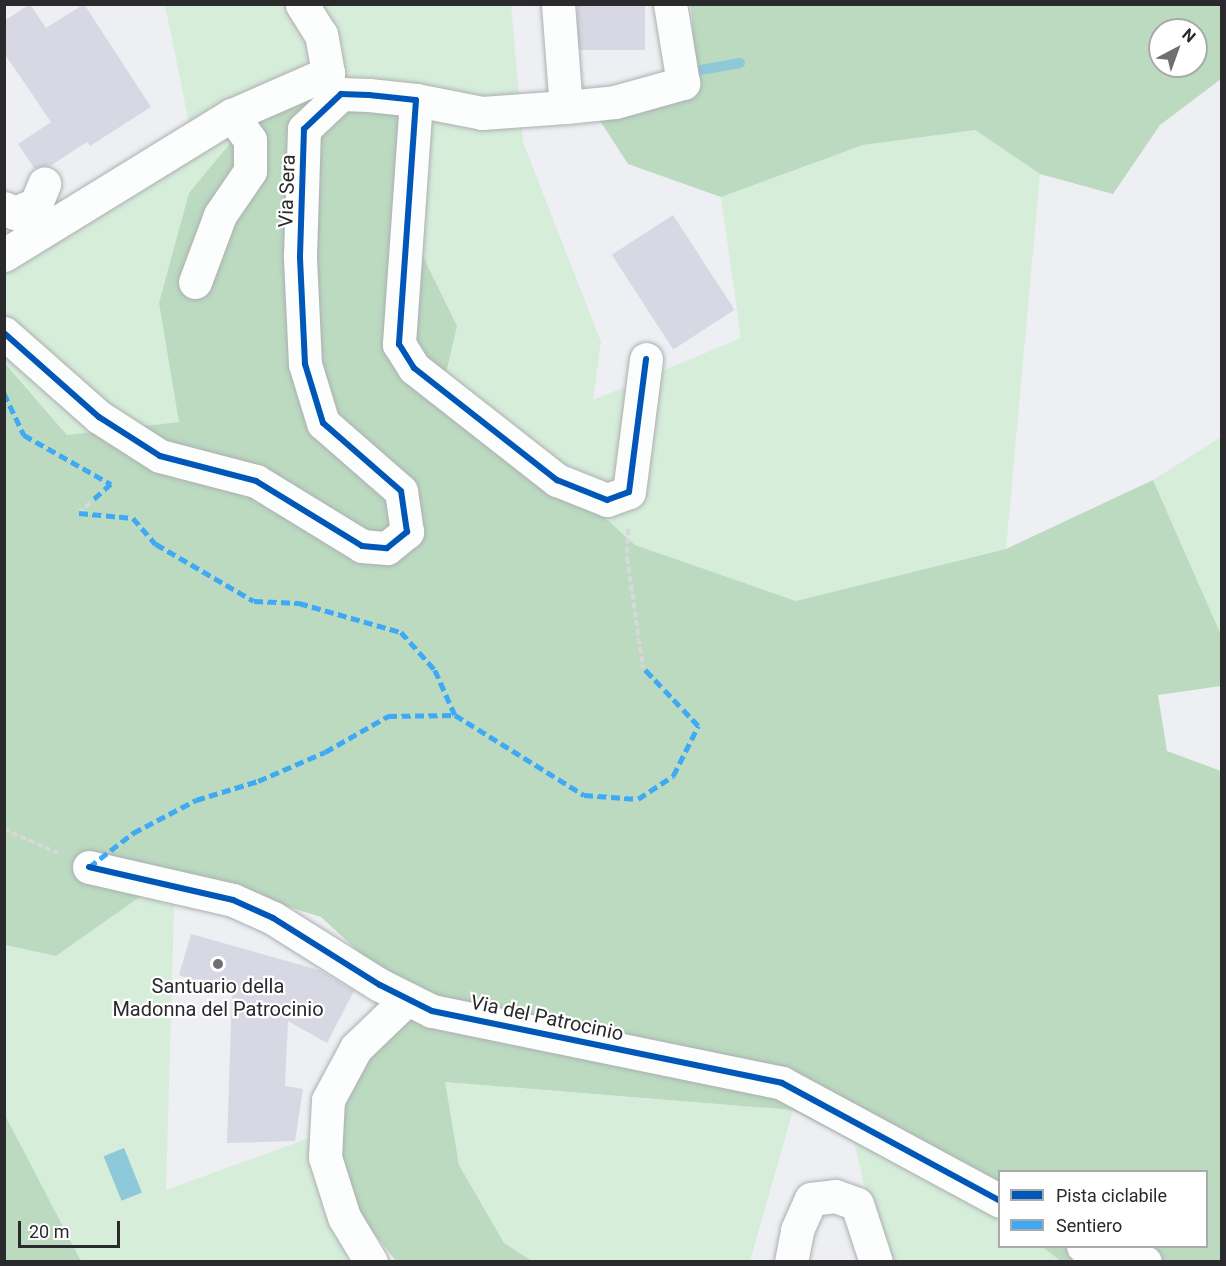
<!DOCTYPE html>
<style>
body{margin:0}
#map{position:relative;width:1226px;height:1266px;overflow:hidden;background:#eeeff2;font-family:Roboto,sans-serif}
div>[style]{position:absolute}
.green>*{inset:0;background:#d6edda}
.forest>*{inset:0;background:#bbdac0}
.water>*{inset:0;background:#8dc9d9;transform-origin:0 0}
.stream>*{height:10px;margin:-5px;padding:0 5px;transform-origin:5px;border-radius:5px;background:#8dc9d9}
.building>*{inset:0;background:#d7d8e3;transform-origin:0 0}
.path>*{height:4px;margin-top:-2px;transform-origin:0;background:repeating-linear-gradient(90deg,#d8d8d9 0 6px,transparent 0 9px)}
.roads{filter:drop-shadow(0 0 2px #adaeb1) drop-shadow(0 0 2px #adaeb1)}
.minor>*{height:33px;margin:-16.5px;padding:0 16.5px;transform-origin:16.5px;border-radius:16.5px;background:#fcfdfd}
.quiet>*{height:4.5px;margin-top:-2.25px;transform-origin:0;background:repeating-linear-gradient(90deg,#3fa9f5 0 9px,transparent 0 13.5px)}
.cycleway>*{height:6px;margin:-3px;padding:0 3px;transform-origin:3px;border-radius:3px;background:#0057b8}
.dots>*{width:16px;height:16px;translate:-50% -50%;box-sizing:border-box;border:3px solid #fff;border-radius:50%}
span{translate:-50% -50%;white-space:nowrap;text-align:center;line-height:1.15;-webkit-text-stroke:4.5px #fff;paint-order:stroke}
.street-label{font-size:20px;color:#2a2a2d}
.poi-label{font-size:20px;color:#2a2a2d}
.frame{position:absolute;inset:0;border:6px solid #2a2a2d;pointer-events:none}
.legend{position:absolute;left:998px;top:1170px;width:210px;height:78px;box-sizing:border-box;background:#fff;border:2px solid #aaaaab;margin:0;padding:8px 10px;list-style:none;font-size:18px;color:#2a2a2d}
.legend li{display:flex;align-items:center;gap:12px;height:30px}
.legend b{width:30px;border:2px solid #aaaaab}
.north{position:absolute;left:1148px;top:18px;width:60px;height:60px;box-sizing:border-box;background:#fff;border:2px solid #aaaaab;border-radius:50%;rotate:41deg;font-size:16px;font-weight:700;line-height:24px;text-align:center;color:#2a2a2d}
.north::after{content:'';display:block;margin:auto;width:21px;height:27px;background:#6f6f72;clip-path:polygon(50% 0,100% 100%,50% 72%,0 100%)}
.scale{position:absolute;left:18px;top:1221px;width:102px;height:27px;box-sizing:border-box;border:3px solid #2a2a2d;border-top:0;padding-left:8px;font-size:18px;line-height:21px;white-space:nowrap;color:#2a2a2d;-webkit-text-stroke:4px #fff;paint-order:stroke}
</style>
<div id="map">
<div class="green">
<div style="clip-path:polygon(165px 5px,511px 5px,523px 142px,601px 342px,593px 400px,741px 338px,721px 197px,863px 145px,975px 130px,1040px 174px,1006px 549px,796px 601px,635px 545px,446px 373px,159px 303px,180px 422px,67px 435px,5px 362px,4px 259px,191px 133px)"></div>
<div style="clip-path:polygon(1221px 437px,1221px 635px,1153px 480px)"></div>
<div style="clip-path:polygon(175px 872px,166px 1190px,312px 1137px,323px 1209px,349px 1261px,81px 1261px,5px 1115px,5px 945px,56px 956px)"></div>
<div style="clip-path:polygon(444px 1082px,793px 1110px,750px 1261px,532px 1261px,504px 1243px,459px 1165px)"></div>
<div style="clip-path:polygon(854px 1142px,999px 1219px,1000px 1246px,1042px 1247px,1061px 1261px,882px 1261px)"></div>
</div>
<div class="forest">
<div style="clip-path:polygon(evenodd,691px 5px,1221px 5px,1221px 79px,1160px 125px,1113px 194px,1040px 174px,975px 130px,863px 145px,721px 197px,628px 164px,595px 113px,694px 52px,691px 5px,1160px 30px,1196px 30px,1196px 66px,1160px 66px,1160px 30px)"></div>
<div style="clip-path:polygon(339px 77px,412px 104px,410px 230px,457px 326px,446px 373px,635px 545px,796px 601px,1006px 549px,1153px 480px,1221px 635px,1221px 686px,1158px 695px,1167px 751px,1221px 771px,1221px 1261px,1061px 1261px,1042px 1247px,1206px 1246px,1206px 1172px,1000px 1172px,999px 1219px,793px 1110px,445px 1082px,459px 1165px,504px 1243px,532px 1261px,396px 1261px,354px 1208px,337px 1130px,344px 1082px,415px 1004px,321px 917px,175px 872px,56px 956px,5px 945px,4px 362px,67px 435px,179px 422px,159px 303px,189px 193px,242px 129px)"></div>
<div style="clip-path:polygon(4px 1115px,5px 1115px,81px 1261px,5px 1261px)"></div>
</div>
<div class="water">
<div style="left:124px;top:1148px;width:48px;height:22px;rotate:68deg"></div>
</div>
<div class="stream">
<div style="left:684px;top:73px;width:57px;rotate:-10.1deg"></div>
</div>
<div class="building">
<div style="clip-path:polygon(30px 4px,46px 28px,84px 4px,151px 107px,90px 146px,87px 142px,50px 166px,34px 168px,18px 144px,51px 122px,4px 53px,4px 21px)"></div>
<div style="left:577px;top:4px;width:68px;height:46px"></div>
<div style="left:673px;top:215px;width:113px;height:73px;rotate:57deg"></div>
<div style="clip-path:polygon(191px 934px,319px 970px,354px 991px,327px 1043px,288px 1021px,285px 1086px,303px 1089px,295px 1141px,227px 1143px,232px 995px,179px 975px)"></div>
</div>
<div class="path">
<div style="left:79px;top:513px;width:18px;rotate:-43deg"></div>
<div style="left:628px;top:529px;width:29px;rotate:92deg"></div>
<div style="left:627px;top:558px;width:111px;rotate:81.7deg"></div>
<div style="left:4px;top:829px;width:59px;rotate:24deg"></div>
</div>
<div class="roads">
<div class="minor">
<div style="left:558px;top:4px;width:103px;rotate:85.6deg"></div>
<div style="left:416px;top:100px;width:67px;rotate:11.1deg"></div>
<div style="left:482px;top:113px;width:84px;rotate:-4.1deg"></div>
<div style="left:566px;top:107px;width:49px;rotate:-5.8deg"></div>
<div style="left:615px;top:102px;width:71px;rotate:-15.6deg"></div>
<div style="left:683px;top:83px;width:80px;rotate:-99.3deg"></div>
<div style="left:4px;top:208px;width:12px;rotate:24deg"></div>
<div style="left:15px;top:213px;width:23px;rotate:-23deg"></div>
<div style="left:36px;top:204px;width:22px;rotate:-68deg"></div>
<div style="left:4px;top:255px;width:268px;rotate:-31.6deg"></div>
<div style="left:232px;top:115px;width:105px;rotate:-23.6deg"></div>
<div style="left:328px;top:73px;width:39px;rotate:-100deg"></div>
<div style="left:321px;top:35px;width:36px;rotate:-122deg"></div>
<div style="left:195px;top:282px;width:72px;rotate:-69.5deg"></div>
<div style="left:220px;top:215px;width:53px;rotate:-55.7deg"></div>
<div style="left:250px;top:171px;width:31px;rotate:-90deg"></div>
<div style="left:250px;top:140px;width:31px;rotate:-126deg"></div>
<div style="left:4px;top:333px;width:127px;rotate:41.5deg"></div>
<div style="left:99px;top:417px;width:72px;rotate:32.6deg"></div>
<div style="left:160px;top:456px;width:99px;rotate:14.6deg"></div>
<div style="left:256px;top:481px;width:124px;rotate:31.5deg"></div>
<div style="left:362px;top:546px;width:25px;rotate:5deg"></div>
<div style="left:387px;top:548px;width:26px;rotate:-39deg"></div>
<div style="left:407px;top:532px;width:41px;rotate:-98.3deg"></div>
<div style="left:401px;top:491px;width:103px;rotate:-138.9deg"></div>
<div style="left:323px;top:423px;width:62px;rotate:-107deg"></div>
<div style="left:305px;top:364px;width:108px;rotate:-92.7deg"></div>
<div style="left:300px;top:256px;width:127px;rotate:-88.2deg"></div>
<div style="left:304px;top:129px;width:51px;rotate:-43.4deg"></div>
<div style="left:341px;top:94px;width:28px;rotate:2deg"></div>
<div style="left:369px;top:95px;width:47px;rotate:6.1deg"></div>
<div style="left:416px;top:100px;width:245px;rotate:94deg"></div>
<div style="left:399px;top:344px;width:28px;rotate:58deg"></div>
<div style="left:414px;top:368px;width:182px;rotate:38.1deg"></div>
<div style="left:557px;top:480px;width:54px;rotate:21.8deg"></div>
<div style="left:607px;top:500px;width:23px;rotate:-20deg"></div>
<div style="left:629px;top:492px;width:134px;rotate:-82.7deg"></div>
<div style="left:89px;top:867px;width:148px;rotate:12.9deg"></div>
<div style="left:233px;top:900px;width:44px;rotate:24.2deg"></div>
<div style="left:273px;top:918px;width:126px;rotate:32.1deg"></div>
<div style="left:380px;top:985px;width:58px;rotate:26.6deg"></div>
<div style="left:432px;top:1011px;width:357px;rotate:11.6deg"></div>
<div style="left:782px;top:1083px;width:248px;rotate:28.4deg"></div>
<div style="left:1083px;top:1246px;width:64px;rotate:14.5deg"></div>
<div style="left:371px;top:1262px;width:52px;rotate:-121deg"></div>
<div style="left:344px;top:1217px;width:63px;rotate:-107.6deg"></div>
<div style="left:325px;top:1157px;width:57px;rotate:-87deg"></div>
<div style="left:328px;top:1100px;width:59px;rotate:-61.7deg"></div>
<div style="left:356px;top:1048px;width:71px;rotate:-43.9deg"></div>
<div style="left:791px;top:1262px;width:33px;rotate:-79deg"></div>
<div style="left:797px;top:1230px;width:34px;rotate:-66deg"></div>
<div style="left:811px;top:1199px;width:24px;rotate:-7deg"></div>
<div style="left:835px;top:1196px;width:23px;rotate:20deg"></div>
<div style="left:857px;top:1204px;width:61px;rotate:71.9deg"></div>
</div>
</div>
<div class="quiet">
<div style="left:4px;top:393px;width:47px;rotate:64.5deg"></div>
<div style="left:24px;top:435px;width:100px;rotate:29.4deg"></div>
<div style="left:111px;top:484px;width:25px;rotate:138deg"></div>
<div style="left:79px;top:513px;width:54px;rotate:5.3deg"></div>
<div style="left:133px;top:518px;width:35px;rotate:49deg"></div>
<div style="left:156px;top:544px;width:113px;rotate:30.2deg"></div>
<div style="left:254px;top:601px;width:45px;rotate:2.5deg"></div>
<div style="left:299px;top:603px;width:106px;rotate:15.9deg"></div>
<div style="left:401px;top:632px;width:51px;rotate:48.2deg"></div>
<div style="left:435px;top:670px;width:49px;rotate:66deg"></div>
<div style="left:89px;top:867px;width:56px;rotate:-37.7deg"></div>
<div style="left:133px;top:833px;width:71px;rotate:-27.6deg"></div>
<div style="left:196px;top:800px;width:65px;rotate:-17deg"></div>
<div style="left:258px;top:781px;width:73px;rotate:-23.4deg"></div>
<div style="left:325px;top:752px;width:73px;rotate:-29.7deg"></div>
<div style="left:388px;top:716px;width:67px;rotate:-0.9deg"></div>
<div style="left:455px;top:715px;width:152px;rotate:31.8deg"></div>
<div style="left:584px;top:795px;width:54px;rotate:4.2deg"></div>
<div style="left:638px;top:799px;width:42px;rotate:-33.3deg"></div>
<div style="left:673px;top:776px;width:56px;rotate:-63.4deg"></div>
<div style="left:698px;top:726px;width:80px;rotate:-133.5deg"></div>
</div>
<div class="cycleway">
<div style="left:4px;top:333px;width:127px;rotate:41.5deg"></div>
<div style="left:99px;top:417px;width:72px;rotate:32.6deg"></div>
<div style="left:160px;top:456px;width:99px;rotate:14.6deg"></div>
<div style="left:256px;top:481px;width:124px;rotate:31.5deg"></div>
<div style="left:362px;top:546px;width:25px;rotate:5deg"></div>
<div style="left:387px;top:548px;width:26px;rotate:-39deg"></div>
<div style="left:407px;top:532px;width:41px;rotate:-98.3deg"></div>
<div style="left:401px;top:491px;width:103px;rotate:-138.9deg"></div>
<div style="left:323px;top:423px;width:62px;rotate:-107deg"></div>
<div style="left:305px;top:364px;width:108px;rotate:-92.7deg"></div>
<div style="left:300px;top:256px;width:127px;rotate:-88.2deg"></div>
<div style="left:304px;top:129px;width:51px;rotate:-43.4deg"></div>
<div style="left:341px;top:94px;width:28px;rotate:2deg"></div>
<div style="left:369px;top:95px;width:47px;rotate:6.1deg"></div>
<div style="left:416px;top:100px;width:245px;rotate:94deg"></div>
<div style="left:399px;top:344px;width:28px;rotate:58deg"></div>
<div style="left:414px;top:368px;width:182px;rotate:38.1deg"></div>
<div style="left:557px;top:480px;width:54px;rotate:21.8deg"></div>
<div style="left:607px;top:500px;width:23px;rotate:-20deg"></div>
<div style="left:629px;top:492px;width:134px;rotate:-82.7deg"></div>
<div style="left:89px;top:867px;width:148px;rotate:12.9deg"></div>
<div style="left:233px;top:900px;width:44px;rotate:24.2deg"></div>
<div style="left:273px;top:918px;width:126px;rotate:32.1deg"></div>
<div style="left:380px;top:985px;width:58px;rotate:26.6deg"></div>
<div style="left:432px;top:1011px;width:357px;rotate:11.6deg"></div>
<div style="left:782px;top:1083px;width:248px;rotate:28.4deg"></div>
</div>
<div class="dots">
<div style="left:218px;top:964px;background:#6f6f72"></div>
</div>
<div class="street-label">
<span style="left:287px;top:191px;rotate:-88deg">Via Sera</span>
<span style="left:547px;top:1018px;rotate:12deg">Via del Patrocinio</span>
</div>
<div class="poi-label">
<span style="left:218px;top:998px">Santuario della<br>Madonna del Patrocinio</span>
</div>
<div class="frame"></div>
<ul class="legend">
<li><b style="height:8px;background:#0057b8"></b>Pista ciclabile</li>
<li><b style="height:8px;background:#3fa9f5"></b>Sentiero</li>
</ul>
<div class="north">N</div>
<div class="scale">20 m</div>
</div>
